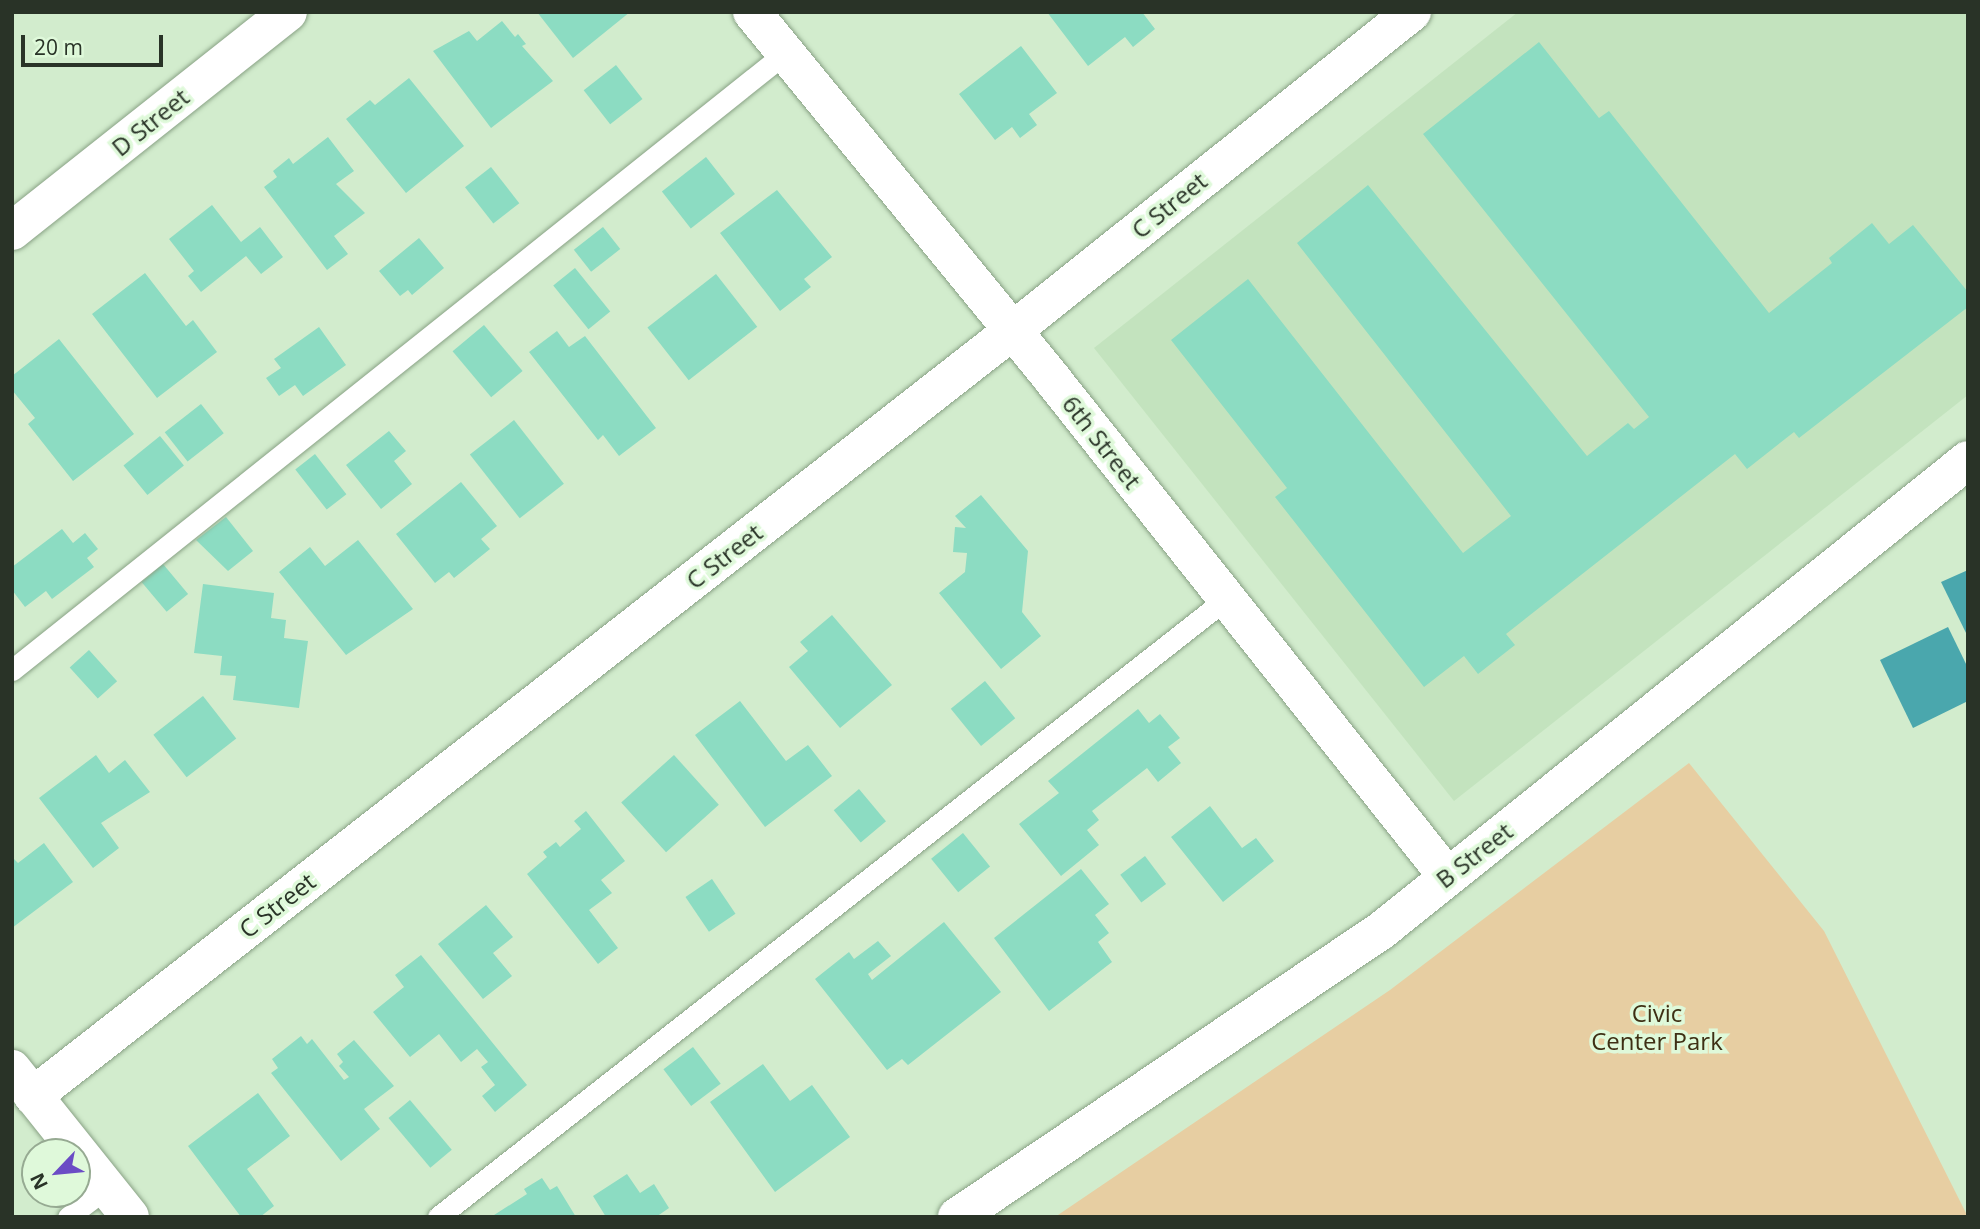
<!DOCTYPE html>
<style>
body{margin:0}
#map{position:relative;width:1980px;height:1229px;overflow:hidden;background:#d2eccd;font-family:"Open Sans",sans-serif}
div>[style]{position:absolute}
.built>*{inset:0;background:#c3e3be}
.green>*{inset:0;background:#e7cea2}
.water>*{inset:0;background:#4aa7ad}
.building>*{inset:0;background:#8cdcc2;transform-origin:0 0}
.roads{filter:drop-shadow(0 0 2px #89a285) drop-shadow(0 0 2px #89a285)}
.service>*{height:21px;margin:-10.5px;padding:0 10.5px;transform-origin:10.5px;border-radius:10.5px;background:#fff}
.minor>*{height:38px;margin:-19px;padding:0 19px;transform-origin:19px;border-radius:19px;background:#fff}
.tertiary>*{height:38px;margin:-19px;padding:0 19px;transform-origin:19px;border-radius:19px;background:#fff}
span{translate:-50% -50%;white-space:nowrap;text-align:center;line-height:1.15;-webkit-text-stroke:7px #dff9da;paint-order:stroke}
.street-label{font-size:24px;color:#293327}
.park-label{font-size:24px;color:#3e2f14}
.frame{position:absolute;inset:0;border:14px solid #293327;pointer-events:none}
.north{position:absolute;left:21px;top:1138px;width:70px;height:70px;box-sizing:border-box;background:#dff9da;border:2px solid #96aa92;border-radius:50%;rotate:244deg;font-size:19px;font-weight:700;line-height:28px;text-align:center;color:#293327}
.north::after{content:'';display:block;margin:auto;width:24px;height:32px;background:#6b4cc5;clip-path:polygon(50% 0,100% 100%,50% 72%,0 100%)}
.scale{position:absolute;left:21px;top:35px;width:142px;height:32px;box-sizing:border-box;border:4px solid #293327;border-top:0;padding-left:9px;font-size:21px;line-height:24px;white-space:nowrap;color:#293327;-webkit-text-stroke:5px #dff9da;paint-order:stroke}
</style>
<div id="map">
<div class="built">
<div style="clip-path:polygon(1518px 12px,1968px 12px,1968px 395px,1454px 801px,1094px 348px)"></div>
</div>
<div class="green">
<div style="clip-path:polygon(1689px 763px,1824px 931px,1968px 1217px,1055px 1217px,1390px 990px)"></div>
</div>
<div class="water">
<div style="clip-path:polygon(1968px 570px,1968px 637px,1941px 582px)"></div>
<div style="clip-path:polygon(1948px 627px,1968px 668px,1968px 701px,1913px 728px,1880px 660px)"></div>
</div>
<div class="building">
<div style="clip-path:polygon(537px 12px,630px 12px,573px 58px)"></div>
<div style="clip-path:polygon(1047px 12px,1142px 12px,1155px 29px,1133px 47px,1125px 37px,1088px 66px)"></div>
<div style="clip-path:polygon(502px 21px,515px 37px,518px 34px,526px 44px,522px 46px,553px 81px,491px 128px,433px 51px,469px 31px,477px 41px)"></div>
<div style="clip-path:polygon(1539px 42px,1599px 118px,1609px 111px,1769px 313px,1832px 263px,1829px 258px,1872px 223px,1889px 244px,1913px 225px,1968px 292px,1968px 307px,1799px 438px,1794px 432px,1747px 469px,1735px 454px,1506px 634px,1515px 645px,1478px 674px,1464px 656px,1424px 687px,1275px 497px,1287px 488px,1171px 340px,1248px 279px,1463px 553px,1511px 516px,1297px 243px,1368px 185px,1587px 456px,1628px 423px,1634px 429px,1649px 417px,1423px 134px)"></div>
<div style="clip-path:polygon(1021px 46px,1057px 93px,1029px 114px,1037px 125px,1020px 138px,1012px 127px,995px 140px,959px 94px)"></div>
<div style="left:616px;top:65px;width:43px;height:41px;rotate:52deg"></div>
<div style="clip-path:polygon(409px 78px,464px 146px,406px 193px,346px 119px,370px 100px,375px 105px)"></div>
<div style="clip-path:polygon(328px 137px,354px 171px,336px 184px,365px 213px,334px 236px,348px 254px,327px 270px,264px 187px,277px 177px,273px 171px,289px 158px,293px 164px)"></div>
<div style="left:706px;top:157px;width:47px;height:56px;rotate:52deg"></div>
<div style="left:491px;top:167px;width:46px;height:33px;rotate:52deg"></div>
<div style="clip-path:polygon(777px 190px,832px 257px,804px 279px,811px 287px,780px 311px,720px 233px)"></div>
<div style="clip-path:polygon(212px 205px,241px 242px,260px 227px,283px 257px,261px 274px,246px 256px,201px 292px,188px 276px,194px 271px,169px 239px)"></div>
<div style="left:603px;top:227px;width:28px;height:37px;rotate:52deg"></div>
<div style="clip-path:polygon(419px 238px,444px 268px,412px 295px,408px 290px,400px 296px,379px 271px)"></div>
<div style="left:575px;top:268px;width:56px;height:28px;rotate:51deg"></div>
<div style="clip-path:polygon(145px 273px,186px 326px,193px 320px,217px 352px,157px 398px,92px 314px)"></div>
<div style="left:716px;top:274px;width:67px;height:87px;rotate:52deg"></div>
<div style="left:484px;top:325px;width:60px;height:41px;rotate:50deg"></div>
<div style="clip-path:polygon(319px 327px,346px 365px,303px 396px,295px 385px,279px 396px,266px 378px,281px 368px,274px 359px)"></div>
<div style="clip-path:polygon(557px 331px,569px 347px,585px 336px,656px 428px,619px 456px,603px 435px,598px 440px,529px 352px)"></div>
<div style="clip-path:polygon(59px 339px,134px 434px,73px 481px,28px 424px,35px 418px,12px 390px,12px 376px)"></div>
<div style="left:201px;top:404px;width:37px;height:46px;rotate:52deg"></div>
<div style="left:514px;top:420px;width:81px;height:56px;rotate:52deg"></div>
<div style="clip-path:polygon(389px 431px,406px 451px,394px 461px,412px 484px,381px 509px,346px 465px)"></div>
<div style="left:160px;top:436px;width:38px;height:47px;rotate:51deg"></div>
<div style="left:315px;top:454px;width:51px;height:25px;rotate:52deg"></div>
<div style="clip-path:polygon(461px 482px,497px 526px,481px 539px,490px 549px,454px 578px,449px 572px,435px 583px,396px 534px)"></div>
<div style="clip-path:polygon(981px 495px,1028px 551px,1022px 612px,1041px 636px,1001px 669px,939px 593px,965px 572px,967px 553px,953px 552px,955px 527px,966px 528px,955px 516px)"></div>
<div style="clip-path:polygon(226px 517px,253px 551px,228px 571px,196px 540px)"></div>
<div style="clip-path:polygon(62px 529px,73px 543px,85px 533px,98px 549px,87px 558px,94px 567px,52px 599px,46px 591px,25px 607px,12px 590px,12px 567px)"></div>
<div style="clip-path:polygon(358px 540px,413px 609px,346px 655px,279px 572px,310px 547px,325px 566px)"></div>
<div style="left:163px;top:564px;width:39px;height:28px;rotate:50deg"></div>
<div style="clip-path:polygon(203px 584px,274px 593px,271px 618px,286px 620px,284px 638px,308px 641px,299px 708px,233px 700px,236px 676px,220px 675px,222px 656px,194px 653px)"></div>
<div style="clip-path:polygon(832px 615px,892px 685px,840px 728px,789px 667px,808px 651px,800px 642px)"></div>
<div style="left:89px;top:650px;width:42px;height:26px;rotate:48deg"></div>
<div style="left:985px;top:681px;width:48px;height:44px;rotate:51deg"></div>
<div style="left:203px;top:696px;width:54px;height:63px;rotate:52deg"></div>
<div style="clip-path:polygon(740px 701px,786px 761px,808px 745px,832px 776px,765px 827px,695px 735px)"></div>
<div style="clip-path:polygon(1138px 709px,1149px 723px,1160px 714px,1180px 738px,1168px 747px,1181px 763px,1158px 782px,1147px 768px,1092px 811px,1099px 820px,1087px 830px,1099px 845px,1061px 876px,1019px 824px,1059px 793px,1048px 781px)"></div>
<div style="clip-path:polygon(96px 755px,109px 773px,125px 760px,150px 792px,101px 823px,119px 848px,93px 868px,39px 798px)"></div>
<div style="left:674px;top:755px;width:67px;height:71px;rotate:48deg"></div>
<div style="left:859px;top:789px;width:42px;height:33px;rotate:50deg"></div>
<div style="clip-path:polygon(1210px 806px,1242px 848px,1256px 838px,1274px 861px,1223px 902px,1171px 837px)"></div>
<div style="clip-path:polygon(586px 811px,625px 861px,601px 880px,612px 893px,589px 910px,618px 948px,598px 964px,527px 874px,547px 857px,543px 852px,556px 842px,560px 847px,581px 829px,574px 821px)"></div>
<div style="left:963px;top:833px;width:43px;height:41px;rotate:51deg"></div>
<div style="clip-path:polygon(44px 843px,73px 882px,12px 928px,12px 857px,18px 863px)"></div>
<div style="left:1145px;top:856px;width:35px;height:31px;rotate:53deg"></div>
<div style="clip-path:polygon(1081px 869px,1109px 904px,1095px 915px,1109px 933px,1098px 942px,1112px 962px,1049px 1011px,994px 938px)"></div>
<div style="left:712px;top:879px;width:42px;height:32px;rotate:56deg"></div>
<div style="clip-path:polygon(486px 905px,513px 937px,493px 953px,512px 976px,483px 999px,438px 944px)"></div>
<div style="clip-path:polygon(944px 922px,1001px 992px,908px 1065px,902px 1059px,887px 1070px,815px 979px,849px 952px,854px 959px,878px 941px,891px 956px,868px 974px,872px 980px)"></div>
<div style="clip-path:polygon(421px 955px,527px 1085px,495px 1112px,482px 1096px,495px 1085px,481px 1067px,488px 1062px,477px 1049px,461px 1062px,439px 1034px,410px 1057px,373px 1012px,404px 987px,395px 975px)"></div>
<div style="clip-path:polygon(301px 1036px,307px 1044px,312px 1039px,344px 1080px,349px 1077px,339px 1066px,343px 1062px,337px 1054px,354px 1040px,394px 1086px,364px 1109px,380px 1129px,341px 1161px,271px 1073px,278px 1068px,272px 1059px)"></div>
<div style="left:693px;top:1047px;width:46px;height:37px;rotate:53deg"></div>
<div style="clip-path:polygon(763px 1064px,790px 1101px,812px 1085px,850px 1137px,775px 1192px,710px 1102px)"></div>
<div style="clip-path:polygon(258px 1093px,290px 1136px,247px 1169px,274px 1206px,260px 1217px,241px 1217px,188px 1146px)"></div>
<div style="left:410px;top:1100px;width:65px;height:28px;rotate:50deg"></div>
<div style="clip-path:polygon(627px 1174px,640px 1193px,654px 1184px,669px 1208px,656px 1217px,606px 1217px,593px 1196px)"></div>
<div style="clip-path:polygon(542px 1178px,550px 1190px,557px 1186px,576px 1217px,491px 1217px,527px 1194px,524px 1189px)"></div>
</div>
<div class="roads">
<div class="service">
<div style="left:12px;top:670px;width:988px;rotate:-38.59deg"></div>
<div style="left:68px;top:1217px;width:48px;rotate:-37.3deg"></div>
<div style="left:438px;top:1217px;width:1001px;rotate:-38.11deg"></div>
</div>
<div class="minor">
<div style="left:752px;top:12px;width:475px;rotate:50.7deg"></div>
<div style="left:1053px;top:380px;width:633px;rotate:51.54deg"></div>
<div style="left:12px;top:231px;width:352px;rotate:-38.4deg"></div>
<div style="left:12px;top:1069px;width:189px;rotate:51.4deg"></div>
<div style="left:33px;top:1096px;width:1241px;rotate:-38deg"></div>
<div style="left:1011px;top:332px;width:513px;rotate:-38.59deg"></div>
</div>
<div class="tertiary">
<div style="left:957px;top:1217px;width:513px;rotate:-34.03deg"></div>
<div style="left:1382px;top:930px;width:751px;rotate:-38.73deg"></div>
</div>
</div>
<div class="street-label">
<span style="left:150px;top:122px;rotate:-39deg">D Street</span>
<span style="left:1169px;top:205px;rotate:-39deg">C Street</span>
<span style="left:1102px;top:442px;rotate:52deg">6th Street</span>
<span style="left:724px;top:556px;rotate:-38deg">C Street</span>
<span style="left:1474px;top:855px;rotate:-38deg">B Street</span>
<span style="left:277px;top:905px;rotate:-38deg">C Street</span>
</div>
<div class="park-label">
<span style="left:1657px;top:1027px">Civic<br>Center Park</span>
</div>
<div class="frame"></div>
<div class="north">N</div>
<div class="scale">20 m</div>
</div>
